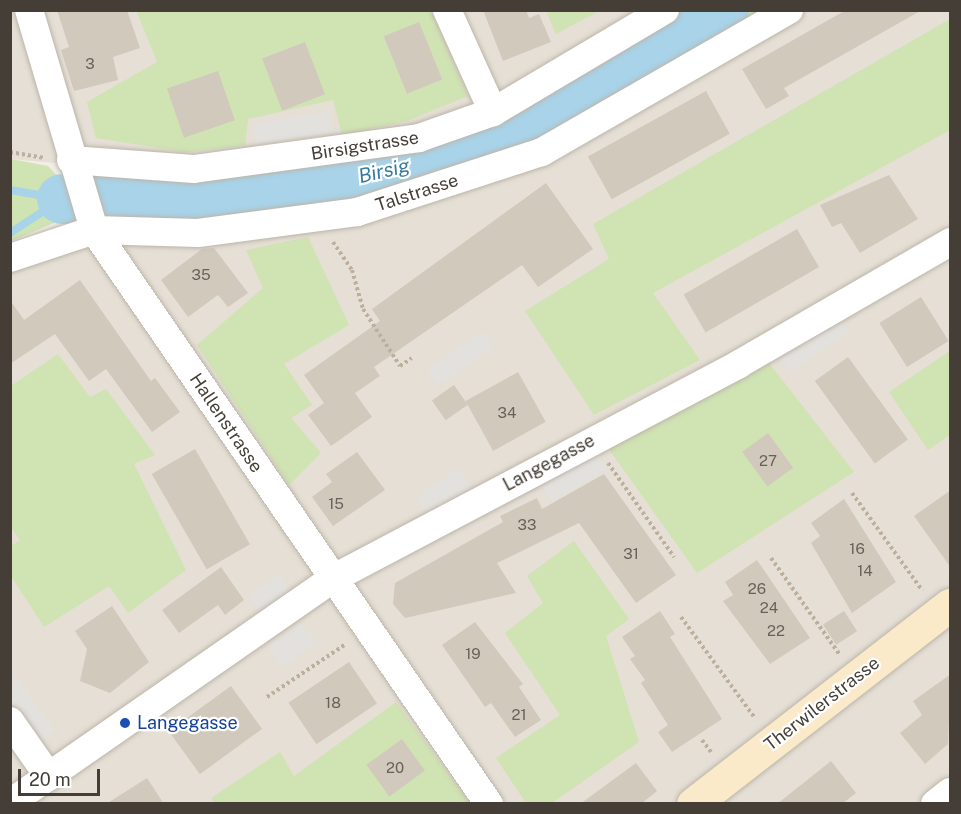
<!DOCTYPE html>
<style>
body{margin:0}
#map{position:relative;width:961px;height:814px;overflow:hidden;background:#f2eee7;font-family:"Public Sans",sans-serif}
div>[style]{position:absolute}
.residential>*{inset:0;background:#e5dfd5}
.green>*{inset:0;background:#d0e3b3}
.parking>*{inset:0;background:#e3e1de;transform-origin:0 0}
.stream>*{height:8px;margin:-4px;padding:0 4px;transform-origin:4px;border-radius:4px;background:#a8d3e9}
.river>*{height:50px;margin:-25px;padding:0 25px;transform-origin:25px;border-radius:25px;background:#a8d3e9}
.building>*{inset:0;background:#d2c9bd;transform-origin:0 0}
.path>*{height:4px;margin-top:-2px;transform-origin:0;background:repeating-linear-gradient(90deg,#bdaf9d 0 3px,transparent 0 6px)}
.roads{filter:drop-shadow(0 0 2px #bcb5aa) drop-shadow(0 0 2px #bcb5aa)}
.street>*{height:28px;margin:-14px;padding:0 14px;transform-origin:14px;border-radius:14px;background:#fff}
.secondary>*{height:33px;margin:-16.5px;padding:0 16.5px;transform-origin:16.5px;border-radius:16.5px;background:#faeac9}
.dots>*{width:16px;height:16px;translate:-50% -50%;box-sizing:border-box;border:3px solid #fff;border-radius:50%}
span{translate:-50% -50%;white-space:nowrap;text-align:center;line-height:1.15;-webkit-text-stroke:4.5px #fff;paint-order:stroke}
.number-label{font-size:15px;color:#686158}
.number-label span{-webkit-text-stroke-width:0}
.street-label{font-size:18px;color:#443e36}
.transit-label{font-size:18px;color:#164399}
.left{translate:0 -50%;text-align:left}
.water-label{font-size:20px;color:#377a9f;font-style:italic}
.frame{position:absolute;inset:0;border:12px solid #443e36;pointer-events:none}
.scale{position:absolute;left:18px;top:769px;width:82px;height:27px;box-sizing:border-box;border:3px solid #443e36;border-top:0;padding-left:8px;font-size:18px;line-height:21px;white-space:nowrap;color:#443e36;-webkit-text-stroke:4px #fff;paint-order:stroke}
</style>
<div id="map">
<div class="residential">
<div style="clip-path:polygon(10px 11px,677px 11px,380px 150px,98px 167px,11px 159px)"></div>
<div style="clip-path:polygon(785px 11px,950px 11px,950px 803px,11px 803px,10px 258px,94px 230px,198px 233px)"></div>
</div>
<div class="green">
<div style="clip-path:polygon(136px 10px,431px 11px,468px 96px,407px 121px,342px 135px,333px 100px,248px 119px,245px 146px,185px 152px,96px 138px,87px 102px,157px 62px)"></div>
<div style="clip-path:polygon(546px 11px,599px 11px,556px 34px)"></div>
<div style="clip-path:polygon(677px 11px,766px 11px,542px 139px,349px 203px,225px 216px,118px 217px,98px 167px,380px 150px)"></div>
<div style="clip-path:polygon(950px 19px,950px 130px,653px 293px,700px 360px,594px 415px,525px 311px,609px 259px,593px 224px)"></div>
<div style="clip-path:polygon(11px 159px,48px 166px,61px 180px,66px 218px,11px 241px)"></div>
<div style="clip-path:polygon(308px 237px,349px 325px,284px 364px,312px 405px,291px 418px,321px 453px,289px 485px,197px 345px,263px 288px,246px 250px)"></div>
<div style="clip-path:polygon(950px 351px,950px 435px,928px 450px,889px 392px)"></div>
<div style="clip-path:polygon(58px 354px,90px 397px,106px 389px,155px 455px,134px 464px,186px 570px,128px 613px,109px 586px,44px 627px,11px 576px,11px 546px,20px 540px,11px 527px,11px 386px)"></div>
<div style="clip-path:polygon(769px 363px,854px 472px,697px 573px,606px 445px)"></div>
<div style="clip-path:polygon(574px 541px,629px 619px,606px 636px,639px 742px,552px 803px,526px 803px,496px 758px,560px 715px,505px 633px,543px 603px,527px 576px)"></div>
<div style="clip-path:polygon(396px 702px,470px 803px,216px 804px,211px 798px,280px 752px,294px 776px)"></div>
</div>
<div class="parking">
<div style="left:329px;top:112px;width:20px;height:77px;rotate:81deg"></div>
<div style="left:838px;top:316px;width:19px;height:72px;rotate:55deg"></div>
<div style="left:483px;top:331px;width:19px;height:68px;rotate:55deg"></div>
<div style="left:594px;top:447px;width:25px;height:65px;rotate:58deg"></div>
<div style="left:459px;top:468px;width:22px;height:52px;rotate:56deg"></div>
<div style="left:279px;top:575px;width:21px;height:37px;rotate:55deg"></div>
<div style="left:302px;top:623px;width:24px;height:42px;rotate:55deg"></div>
<div style="clip-path:polygon(10px 669px,55px 731px,38px 743px,11px 702px)"></div>
</div>
<div class="stream">
<div style="left:10px;top:190px;width:53px;rotate:9.8deg"></div>
<div style="left:10px;top:233px;width:62px;rotate:-33.2deg"></div>
</div>
<div class="river">
<div style="left:62px;top:199px;width:122px"></div>
<div style="left:184px;top:199px;width:140px;rotate:-5.8deg"></div>
<div style="left:323px;top:185px;width:97px;rotate:-13.2deg"></div>
<div style="left:417px;top:163px;width:77px;rotate:-19.9deg"></div>
<div style="left:489px;top:137px;width:267px;rotate:-28.4deg"></div>
</div>
<div class="building">
<div style="clip-path:polygon(57px 10px,127px 10px,140px 48px,113px 57px,118px 80px,74px 91px,61px 50px,69px 47px)"></div>
<div style="clip-path:polygon(483px 10px,526px 10px,529px 18px,539px 14px,551px 42px,503px 61px)"></div>
<div style="clip-path:polygon(846px 10px,922px 10px,784px 88px,789px 96px,766px 109px,742px 69px)"></div>
<div style="left:419px;top:22px;width:62px;height:38px;rotate:68deg"></div>
<div style="left:305px;top:42px;width:56px;height:46px;rotate:69deg"></div>
<div style="left:218px;top:71px;width:52px;height:54px;rotate:71deg"></div>
<div style="left:706px;top:91px;width:49px;height:135px;rotate:61deg"></div>
<div style="clip-path:polygon(889px 175px,918px 219px,860px 253px,841px 223px,832px 227px,820px 205px)"></div>
<div style="clip-path:polygon(546px 183px,593px 249px,538px 287px,522px 265px,374px 367px,380px 376px,355px 393px,372px 417px,331px 446px,308px 415px,324px 403px,304px 375px,380px 321px,372px 309px)"></div>
<div style="left:797px;top:229px;width:44px;height:131px;rotate:60deg"></div>
<div style="clip-path:polygon(214px 248px,248px 293px,228px 307px,218px 295px,188px 317px,161px 280px,202px 249px)"></div>
<div style="clip-path:polygon(80px 280px,151px 381px,155px 378px,180px 412px,152px 432px,106px 369px,89px 381px,55px 334px,10px 364px,10px 300px,24px 320px)"></div>
<div style="left:921px;top:297px;width:52px;height:49px;rotate:58deg"></div>
<div style="left:848px;top:357px;width:102px;height:41px;rotate:54deg"></div>
<div style="left:518px;top:372px;width:57px;height:60px;rotate:61deg"></div>
<div style="left:454px;top:385px;width:24px;height:27px;rotate:55deg"></div>
<div style="left:768px;top:433px;width:43px;height:32px;rotate:54deg"></div>
<div style="left:195px;top:449px;width:110px;height:50px;rotate:60deg"></div>
<div style="clip-path:polygon(357px 452px,385px 490px,333px 526px,312px 497px,332px 482px,326px 474px)"></div>
<div style="clip-path:polygon(604px 474px,676px 575px,636px 603px,579px 523px,497px 563px,516px 593px,405px 618px,393px 604px,395px 583px,503px 522px,500px 516px,537px 498px,542px 509px)"></div>
<div style="clip-path:polygon(951px 490px,951px 568px,914px 516px)"></div>
<div style="clip-path:polygon(844px 499px,896px 582px,852px 613px,811px 543px,820px 536px,811px 523px)"></div>
<div style="clip-path:polygon(757px 560px,810px 638px,770px 664px,723px 601px,733px 595px,725px 582px)"></div>
<div style="clip-path:polygon(221px 567px,244px 600px,225px 615px,218px 605px,179px 633px,162px 610px)"></div>
<div style="clip-path:polygon(112px 606px,149px 662px,110px 693px,80px 681px,87px 649px,75px 631px)"></div>
<div style="clip-path:polygon(660px 611px,675px 634px,670px 637px,722px 719px,672px 752px,658px 732px,668px 725px,641px 683px,645px 680px,630px 659px,635px 656px,622px 637px)"></div>
<div style="left:844px;top:611px;width:24px;height:25px;rotate:57deg"></div>
<div style="clip-path:polygon(475px 622px,523px 684px,519px 687px,541px 720px,515px 737px,491px 703px,485px 707px,442px 645px)"></div>
<div style="left:349px;top:662px;width:50px;height:73px;rotate:56deg"></div>
<div style="clip-path:polygon(951px 674px,948px 744px,925px 764px,900px 733px,922px 715px,913px 701px)"></div>
<div style="left:231px;top:686px;width:53px;height:77px;rotate:54deg"></div>
<div style="left:402px;top:739px;width:39px;height:44px;rotate:54deg"></div>
<div style="clip-path:polygon(831px 761px,856px 793px,842px 804px,777px 804px)"></div>
<div style="clip-path:polygon(636px 763px,657px 791px,641px 804px,580px 804px)"></div>
<div style="clip-path:polygon(147px 778px,164px 804px,106px 804px)"></div>
</div>
<div class="path">
<div style="left:10px;top:152px;width:35px;rotate:10deg"></div>
<div style="left:333px;top:242px;width:34px;rotate:56deg"></div>
<div style="left:352px;top:270px;width:41px;rotate:74.2deg"></div>
<div style="left:363px;top:309px;width:68px;rotate:57deg"></div>
<div style="left:400px;top:366px;width:14px;rotate:-34deg"></div>
<div style="left:608px;top:463px;width:115px;rotate:54.9deg"></div>
<div style="left:852px;top:493px;width:120px;rotate:54.2deg"></div>
<div style="left:771px;top:558px;width:119px;rotate:54.6deg"></div>
<div style="left:681px;top:617px;width:125px;rotate:53.8deg"></div>
<div style="left:267px;top:697px;width:95px;rotate:-33.9deg"></div>
<div style="left:702px;top:740px;width:15px;rotate:53deg"></div>
</div>
<div class="roads">
<div class="street">
<div style="left:29px;top:10px;width:229px;rotate:73.5deg"></div>
<div style="left:94px;top:230px;width:697px;rotate:55.47deg"></div>
<div style="left:447px;top:10px;width:112px;rotate:65.7deg"></div>
<div style="left:71px;top:160px;width:123px;rotate:4.2deg"></div>
<div style="left:194px;top:169px;width:227px;rotate:-7.8deg"></div>
<div style="left:419px;top:138px;width:78px;rotate:-19.4deg"></div>
<div style="left:493px;top:112px;width:200px;rotate:-30.7deg"></div>
<div style="left:10px;top:258px;width:89px;rotate:-18.4deg"></div>
<div style="left:94px;top:230px;width:104px;rotate:1.7deg"></div>
<div style="left:198px;top:233px;width:160px;rotate:-7.5deg"></div>
<div style="left:357px;top:212px;width:194px;rotate:-18deg"></div>
<div style="left:542px;top:152px;width:285px;rotate:-29.9deg"></div>
<div style="left:10px;top:721px;width:68px;rotate:55.1deg"></div>
<div style="left:10px;top:803px;width:392px;rotate:-34.8deg"></div>
<div style="left:332px;top:579px;width:460px;rotate:-27.8deg"></div>
<div style="left:739px;top:364px;width:244px;rotate:-30deg"></div>
<div style="left:935px;top:804px;width:19px;rotate:-39deg"></div>
</div>
<div class="secondary">
<div style="left:693px;top:804px;width:325px;rotate:-37.8deg"></div>
</div>
</div>
<div class="dots">
<div style="left:125px;top:723px;background:#1a4fb4"></div>
</div>
<div class="number-label">
<span style="left:90px;top:64px">3</span>
<span style="left:201px;top:275px">35</span>
<span style="left:507px;top:413px">34</span>
<span style="left:768px;top:461px">27</span>
<span style="left:336px;top:504px">15</span>
<span style="left:527px;top:525px">33</span>
<span style="left:857px;top:549px">16</span>
<span style="left:631px;top:554px">31</span>
<span style="left:865px;top:571px">14</span>
<span style="left:757px;top:589px">26</span>
<span style="left:769px;top:608px">24</span>
<span style="left:776px;top:631px">22</span>
<span style="left:473px;top:654px">19</span>
<span style="left:333px;top:703px">18</span>
<span style="left:519px;top:715px">21</span>
<span style="left:395px;top:768px">20</span>
</div>
<div class="street-label">
<span style="left:365px;top:146px;rotate:-9deg">Birsigstrasse</span>
<span style="left:417px;top:193px;rotate:-18deg">Talstrasse</span>
<span style="left:226px;top:423px;rotate:56deg">Hallenstrasse</span>
<span style="left:549px;top:463px;rotate:-28deg">Langegasse</span>
<span style="left:822px;top:704px;rotate:-38deg">Therwilerstrasse</span>
</div>
<div class="transit-label">
<span class="left" style="left:137px;top:723px">Langegasse</span>
</div>
<div class="water-label">
<span style="left:384px;top:171px;rotate:-13deg">Birsig</span>
</div>
<div class="frame"></div>
<div class="scale">20 m</div>
</div>
